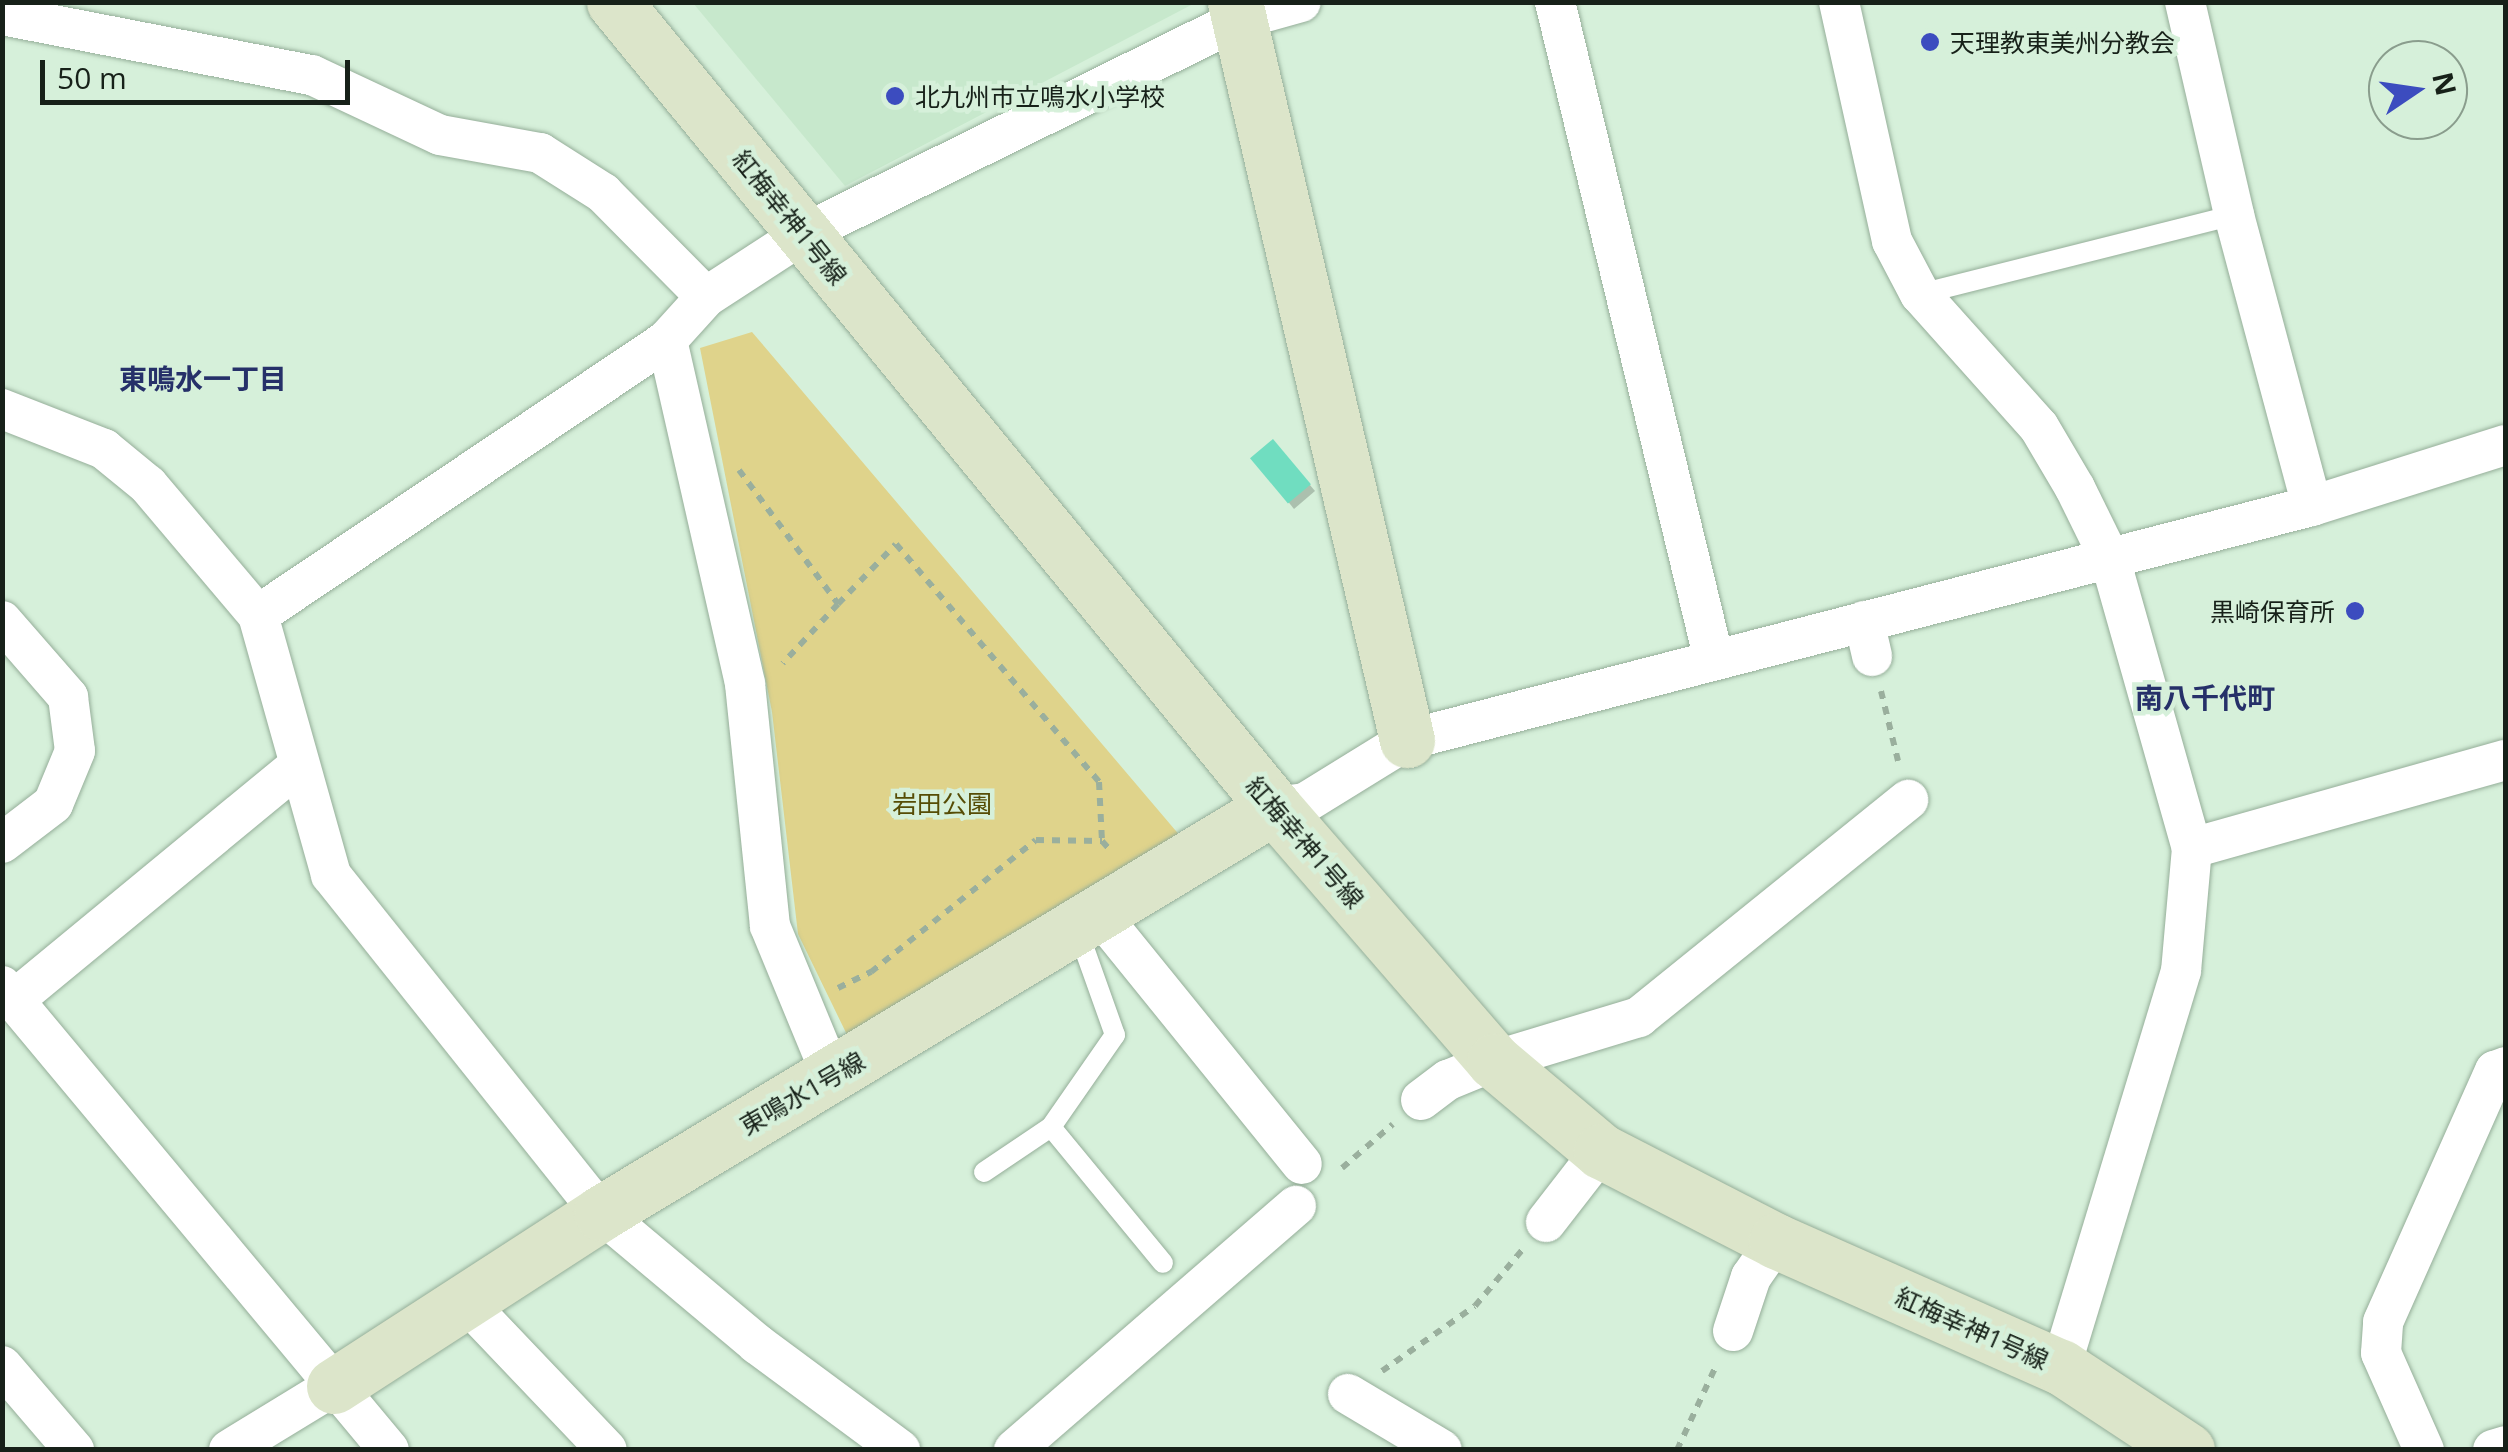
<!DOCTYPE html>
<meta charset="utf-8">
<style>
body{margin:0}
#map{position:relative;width:2508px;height:1452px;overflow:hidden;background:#d6f0da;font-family:"Open Sans","Noto Sans JP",sans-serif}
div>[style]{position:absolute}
.built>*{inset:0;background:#c7e8cc}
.green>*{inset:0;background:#dfd38b}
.shadow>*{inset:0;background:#0003}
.building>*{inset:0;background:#70ddc0;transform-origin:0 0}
.path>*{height:6px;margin-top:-3px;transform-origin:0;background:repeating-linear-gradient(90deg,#9aaf9d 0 8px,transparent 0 16px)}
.roads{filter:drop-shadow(0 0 2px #95ae99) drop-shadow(0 0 2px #95ae99)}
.lane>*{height:20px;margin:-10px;padding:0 10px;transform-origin:10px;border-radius:10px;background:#fff}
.street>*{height:40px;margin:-20px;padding:0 20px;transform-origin:20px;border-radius:20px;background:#fff}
.secondary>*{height:55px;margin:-27.5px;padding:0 27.5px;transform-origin:27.5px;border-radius:27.5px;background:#dce5ca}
.dots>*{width:28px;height:28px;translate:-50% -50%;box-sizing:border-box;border:5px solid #d6f0da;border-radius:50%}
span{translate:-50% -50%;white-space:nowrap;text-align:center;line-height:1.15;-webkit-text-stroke:9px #d6f0da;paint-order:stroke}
.poi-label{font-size:25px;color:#172119}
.left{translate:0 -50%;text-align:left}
.right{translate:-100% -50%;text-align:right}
.street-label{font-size:25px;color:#172119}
.park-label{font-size:25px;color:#564c05}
.neighbourhood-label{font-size:28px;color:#263069;font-weight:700}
.frame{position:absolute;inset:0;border:5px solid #172119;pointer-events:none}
.north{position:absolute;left:2368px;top:40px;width:100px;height:100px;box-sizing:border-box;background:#d6f0da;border:2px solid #8a9d8d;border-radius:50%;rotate:77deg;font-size:28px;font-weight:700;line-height:40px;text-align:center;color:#172119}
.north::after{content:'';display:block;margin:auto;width:35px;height:45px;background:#3c4cbf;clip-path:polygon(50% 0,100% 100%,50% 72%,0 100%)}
.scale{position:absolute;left:40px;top:60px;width:310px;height:45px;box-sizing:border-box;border:5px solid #172119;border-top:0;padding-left:12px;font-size:30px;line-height:35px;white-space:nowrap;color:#172119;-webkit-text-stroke:8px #d6f0da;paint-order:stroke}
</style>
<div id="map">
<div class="built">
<div style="clip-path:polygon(693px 3px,1195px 3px,845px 186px)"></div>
</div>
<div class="green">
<div style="clip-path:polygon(752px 332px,1187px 844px,851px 1043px,798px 934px,772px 712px,700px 348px)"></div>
</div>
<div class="shadow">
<div style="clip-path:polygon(1279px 448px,1315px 491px,1294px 509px,1254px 459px)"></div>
</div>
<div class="building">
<div style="left:1273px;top:439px;width:59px;height:30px;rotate:50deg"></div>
</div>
<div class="path">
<div style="left:739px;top:470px;width:167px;rotate:53.5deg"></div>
<div style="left:838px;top:604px;width:81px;rotate:133deg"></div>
<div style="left:838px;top:604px;width:83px;rotate:-46deg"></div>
<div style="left:896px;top:544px;width:313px;rotate:49.5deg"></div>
<div style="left:1099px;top:782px;width:59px;rotate:87.1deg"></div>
<div style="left:1102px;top:841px;width:15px;rotate:48deg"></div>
<div style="left:1881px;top:691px;width:72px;rotate:76.3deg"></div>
<div style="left:838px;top:988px;width:37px;rotate:-26deg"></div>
<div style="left:871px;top:972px;width:211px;rotate:-38.7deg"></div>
<div style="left:1036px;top:840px;width:66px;rotate:0.9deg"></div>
<div style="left:1342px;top:1168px;width:67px;rotate:-40.8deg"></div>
<div style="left:1382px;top:1371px;width:113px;rotate:-35deg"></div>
<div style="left:1475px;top:1306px;width:75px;rotate:-49.9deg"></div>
<div style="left:1677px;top:1450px;width:95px;rotate:-65.1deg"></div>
</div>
<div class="roads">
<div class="lane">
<div style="left:1920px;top:294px;width:324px;rotate:-14.1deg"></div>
<div style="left:1051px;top:1127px;width:176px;rotate:50.5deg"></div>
<div style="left:984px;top:1172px;width:81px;rotate:-33.9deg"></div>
<div style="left:1051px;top:1127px;width:112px;rotate:-55.2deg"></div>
<div style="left:1115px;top:1035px;width:110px;rotate:-109.6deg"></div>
</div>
<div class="street">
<div style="left:1555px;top:2px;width:673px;rotate:76.42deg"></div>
<div style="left:1839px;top:2px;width:245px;rotate:77.5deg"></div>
<div style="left:1892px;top:241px;width:60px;rotate:62.2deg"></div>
<div style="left:1920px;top:294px;width:178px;rotate:48.2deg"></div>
<div style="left:2039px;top:427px;width:71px;rotate:59.5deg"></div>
<div style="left:2075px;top:488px;width:79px;rotate:63.8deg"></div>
<div style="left:2110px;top:559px;width:300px;rotate:74.2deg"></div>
<div style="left:2192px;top:848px;width:123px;rotate:95.1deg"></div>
<div style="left:2181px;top:971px;width:414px;rotate:106.9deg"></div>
<div style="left:2185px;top:2px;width:219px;rotate:77deg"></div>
<div style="left:2234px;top:215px;width:301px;rotate:75deg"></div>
<div style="left:2px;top:15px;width:316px;rotate:11deg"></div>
<div style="left:312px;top:75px;width:141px;rotate:25.1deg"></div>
<div style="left:440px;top:135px;width:102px;rotate:10.2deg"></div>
<div style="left:540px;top:153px;width:75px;rotate:32.4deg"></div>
<div style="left:603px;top:193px;width:146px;rotate:45.3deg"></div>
<div style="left:667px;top:340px;width:353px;rotate:77.2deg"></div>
<div style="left:745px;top:684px;width:243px;rotate:84.1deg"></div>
<div style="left:770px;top:926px;width:160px;rotate:67.6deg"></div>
<div style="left:2px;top:409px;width:110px;rotate:21.4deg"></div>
<div style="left:104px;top:449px;width:57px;rotate:39.3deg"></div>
<div style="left:148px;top:485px;width:170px;rotate:49.8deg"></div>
<div style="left:258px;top:615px;width:270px;rotate:74.3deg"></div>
<div style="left:331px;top:875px;width:433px;rotate:51.4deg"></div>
<div style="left:601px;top:1213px;width:204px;rotate:40deg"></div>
<div style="left:757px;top:1344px;width:178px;rotate:36.5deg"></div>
<div style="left:258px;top:615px;width:493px;rotate:-33.9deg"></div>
<div style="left:667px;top:340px;width:58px;rotate:-47.8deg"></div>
<div style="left:706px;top:297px;width:116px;rotate:-33deg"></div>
<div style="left:803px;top:234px;width:487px;rotate:-26.2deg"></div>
<div style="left:1240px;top:19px;width:63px;rotate:-15.6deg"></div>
<div style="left:2px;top:621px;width:101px;rotate:49deg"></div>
<div style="left:68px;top:697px;width:54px;rotate:82.6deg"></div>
<div style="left:75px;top:751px;width:57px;rotate:112.5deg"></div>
<div style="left:53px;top:804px;width:64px;rotate:142.6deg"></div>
<div style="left:1864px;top:621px;width:36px;rotate:77deg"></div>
<div style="left:1274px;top:807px;width:31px;rotate:-7deg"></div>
<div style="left:1305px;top:803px;width:120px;rotate:-31.7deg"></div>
<div style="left:1407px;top:740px;width:935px;rotate:-14.5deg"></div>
<div style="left:2312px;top:506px;width:203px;rotate:-17.5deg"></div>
<div style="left:2192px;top:848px;width:326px;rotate:-15.7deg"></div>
<div style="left:1101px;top:916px;width:319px;rotate:51deg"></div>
<div style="left:2px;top:986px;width:604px;rotate:50.17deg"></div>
<div style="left:14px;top:1000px;width:367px;rotate:-39.5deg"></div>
<div style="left:1421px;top:1100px;width:34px;rotate:-37deg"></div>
<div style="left:1448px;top:1080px;width:50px;rotate:-22.4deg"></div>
<div style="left:1494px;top:1061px;width:152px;rotate:-16.9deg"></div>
<div style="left:1639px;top:1017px;width:346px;rotate:-38.9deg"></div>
<div style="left:1546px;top:1222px;width:90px;rotate:-52.2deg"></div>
<div style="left:466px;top:1302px;width:204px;rotate:46.4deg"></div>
<div style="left:1733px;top:1331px;width:57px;rotate:-71.6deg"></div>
<div style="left:1751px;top:1277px;width:44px;rotate:-55.2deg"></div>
<div style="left:2px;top:1366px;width:111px;rotate:49.4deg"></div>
<div style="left:1348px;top:1394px;width:109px;rotate:30.8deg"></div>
<div style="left:229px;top:1450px;width:123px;rotate:-31.4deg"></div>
<div style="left:1014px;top:1450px;width:373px;rotate:-40.9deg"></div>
<div style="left:2424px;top:1450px;width:106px;rotate:-113.9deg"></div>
<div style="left:2381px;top:1353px;width:31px;rotate:-86deg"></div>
<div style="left:2383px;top:1322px;width:275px;rotate:-66deg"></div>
<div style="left:2495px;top:1071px;width:12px;rotate:-20deg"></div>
<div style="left:2493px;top:1450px;width:14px;rotate:-17deg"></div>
</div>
<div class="secondary">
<div style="left:614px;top:2px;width:1041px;rotate:50.65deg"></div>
<div style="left:1274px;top:807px;width:336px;rotate:49.1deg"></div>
<div style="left:1494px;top:1061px;width:140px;rotate:40.1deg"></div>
<div style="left:1601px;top:1151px;width:197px;rotate:27.2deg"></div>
<div style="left:1776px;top:1241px;width:312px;rotate:23.9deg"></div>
<div style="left:2061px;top:1367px;width:151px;rotate:33.4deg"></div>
<div style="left:1235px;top:2px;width:758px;rotate:76.88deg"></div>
<div style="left:334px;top:1386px;width:318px;rotate:-32.9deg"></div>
<div style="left:601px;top:1213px;width:786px;rotate:-31.1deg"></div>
</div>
</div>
<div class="dots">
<div style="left:1930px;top:42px;background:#3c4cbf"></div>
<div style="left:895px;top:96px;background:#3c4cbf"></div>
<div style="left:2355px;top:611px;background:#3c4cbf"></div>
</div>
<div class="poi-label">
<span class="left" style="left:1950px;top:42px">天理教東美州分教会</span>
<span class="left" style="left:915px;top:96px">北九州市立鳴水小学校</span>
<span class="right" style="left:2335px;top:611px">黒崎保育所</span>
</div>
<div class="street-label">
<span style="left:790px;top:217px;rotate:51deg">紅梅幸神1号線</span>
<span style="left:1305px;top:842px;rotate:49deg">紅梅幸神1号線</span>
<span style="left:802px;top:1093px;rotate:-30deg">東鳴水1号線</span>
<span style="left:1972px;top:1328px;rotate:24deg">紅梅幸神1号線</span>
</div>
<div class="park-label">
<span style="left:942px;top:803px">岩田公園</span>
</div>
<div class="neighbourhood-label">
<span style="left:203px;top:378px">東鳴水一丁目</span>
<span style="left:2205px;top:697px">南八千代町</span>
</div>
<div class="frame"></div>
<div class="north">N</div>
<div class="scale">50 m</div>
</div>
